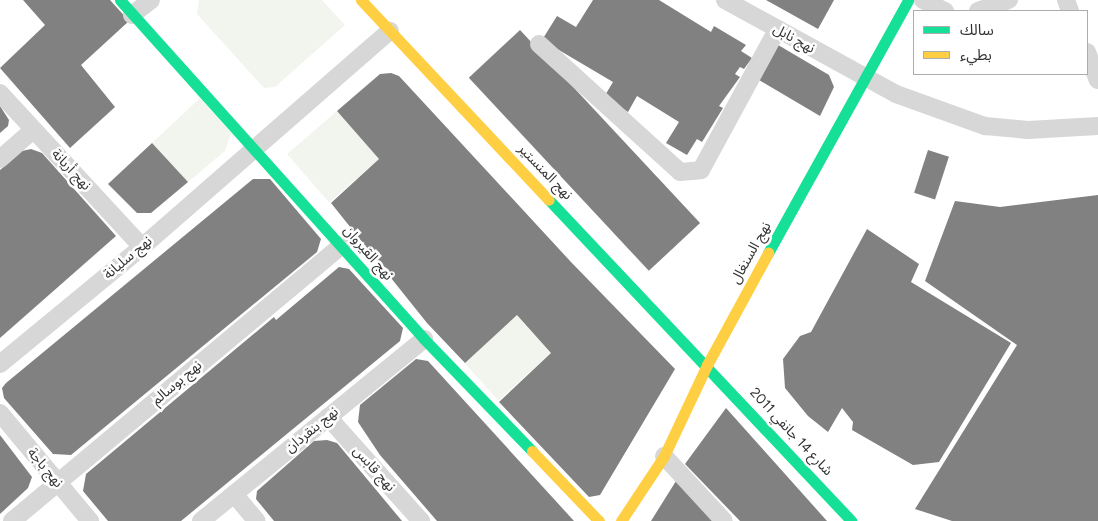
<!DOCTYPE html>
<meta charset="utf-8">
<style>
body{margin:0}
#map{position:relative;width:1098px;height:521px;overflow:hidden;background:#fff;font-family:Figtree,"Noto Sans Arabic",sans-serif}
div>[style]{position:absolute}
.green>*{inset:0;background:#f1f5ed;transform-origin:0 0}
.building>*{inset:0;background:#818181;transform-origin:0 0}
.street>*{height:18px;margin:-9px;padding:0 9px;transform-origin:9px;border-radius:9px;background:#d7d7d7}
.fast>*{height:11px;margin:-5.5px;padding:0 5.5px;transform-origin:5.5px;border-radius:5.5px;background:#16e098}
.slow>*{height:11px;margin:-5.5px;padding:0 5.5px;transform-origin:5.5px;border-radius:5.5px;background:#ffcf43}
span{translate:-50% -50%;white-space:nowrap;text-align:center;line-height:1.15;-webkit-text-stroke:5px #fff;paint-order:stroke}
.street-label{font-size:14px;color:#333}
.legend{position:absolute;left:913px;top:10px;width:175px;height:65px;box-sizing:border-box;background:#fff;border:1px solid #adadad;margin:0;padding:6px 9px;list-style:none;font-size:15px;color:#333}
.legend li{display:flex;align-items:center;gap:10px;height:25px}
.legend b{width:25px;border:1px solid #adadad}
</style>
<div id="map">
<div class="green">
<div style="clip-path:polygon(199px 0,322px 0,345px 25px,275px 87px,264px 88px,197px 14px)"></div>
<div style="clip-path:polygon(200px 98px,231px 133px,225px 151px,188px 182px,152px 143px)"></div>
<div style="left:337px;top:111px;width:64px;height:66px;rotate:49deg"></div>
<div style="left:517px;top:315px;width:51px;height:71px;rotate:48deg"></div>
</div>
<div class="building">
<div style="clip-path:polygon(23px 0,110px 0,129px 21px,81px 65px,115px 107px,70px 148px,0 68px,45px 25px)"></div>
<div style="clip-path:polygon(593px 0,659px 0,711px 32px,714px 26px,746px 45px,741px 51px,752px 58px,744px 69px,740px 67px,735px 74px,740px 77px,719px 106px,723px 108px,702px 142px,697px 139px,687px 155px,666px 143px,679px 122px,637px 96px,628px 112px,604px 97px,613px 82px,542px 40px,557px 16px,576px 27px)"></div>
<div style="clip-path:polygon(766px 0,834px 0,818px 29px)"></div>
<div style="left:520px;top:30px;width:264px;height:70px;rotate:47deg"></div>
<div style="clip-path:polygon(773px 42px,829px 75px,834px 87px,820px 116px,754px 77px)"></div>
<div style="clip-path:polygon(391px 73px,399px 76px,571px 262px,675px 369px,600px 495px,589px 497px,499px 402px,551px 353px,517px 315px,465px 363px,427px 323px,331px 203px,379px 159px,337px 111px,380px 74px)"></div>
<div style="clip-path:polygon(0 106px,9px 120px,8px 126px,0 133px)"></div>
<div style="clip-path:polygon(152px 143px,188px 182px,151px 213px,137px 213px,108px 184px)"></div>
<div style="clip-path:polygon(31px 149px,42px 153px,116px 236px,0 338px,0 170px,22px 151px)"></div>
<div style="left:928px;top:150px;width:22px;height:45px;rotate:18deg"></div>
<div style="clip-path:polygon(253px 179px,270px 179px,321px 239px,317px 252px,71px 455px,53px 454px,4px 398px,2px 388px,6px 383px)"></div>
<div style="clip-path:polygon(1098px 195px,1098px 521px,952px 521px,915px 509px,1017px 345px,925px 281px,955px 201px,1000px 207px)"></div>
<div style="clip-path:polygon(867px 229px,919px 264px,911px 282px,1011px 343px,939px 462px,913px 465px,852px 430px,853px 422px,842px 408px,828px 432px,808px 416px,785px 388px,783px 359px,800px 336px,811px 332px)"></div>
<div style="clip-path:polygon(339px 267px,349px 269px,403px 328px,400px 341px,181px 521px,108px 521px,83px 491px,86px 474px,274px 317px,276px 320px)"></div>
<div style="clip-path:polygon(416px 359px,428px 361px,574px 521px,437px 521px,380px 455px,358px 422px,360px 405px)"></div>
<div style="clip-path:polygon(726px 408px,827px 521px,740px 521px,685px 464px)"></div>
<div style="clip-path:polygon(0 435px,32px 477px,28px 488px,0 514px)"></div>
<div style="clip-path:polygon(327px 440px,337px 443px,402px 521px,274px 521px,256px 499px,257px 491px,314px 441px)"></div>
<div style="clip-path:polygon(676px 481px,713px 521px,651px 521px)"></div>
</div>
<div class="street">
<div style="left:725px;top:0;width:195px;rotate:28.8deg"></div>
<div style="left:896px;top:94px;width:95px;rotate:19.8deg"></div>
<div style="left:985px;top:126px;width:43px;rotate:5.3deg"></div>
<div style="left:1028px;top:130px;width:70px;rotate:-3.3deg"></div>
<div style="left:923px;top:0;width:25px;rotate:27deg"></div>
<div style="left:1066px;top:0;width:12px;rotate:70deg"></div>
<div style="left:978px;top:11px;width:33px;rotate:-20deg"></div>
<div style="left:132px;top:15px;width:24px;rotate:-38deg"></div>
<div style="left:539px;top:44px;width:190px;rotate:42.2deg"></div>
<div style="left:680px;top:172px;width:21px;rotate:-5deg"></div>
<div style="left:701px;top:170px;width:159px;rotate:-61.5deg"></div>
<div style="left:1087px;top:52px;width:30px;rotate:69deg"></div>
<div style="left:0;top:93px;width:209px;rotate:47.3deg"></div>
<div style="left:0;top:159px;width:44px;rotate:-41.3deg"></div>
<div style="left:0;top:364px;width:184px;rotate:-39.5deg"></div>
<div style="left:142px;top:247px;width:329px;rotate:-41.1deg"></div>
<div style="left:0;top:413px;width:141px;rotate:50.2deg"></div>
<div style="left:328px;top:417px;width:140px;rotate:48.2deg"></div>
<div style="left:664px;top:456px;width:88px;rotate:47.3deg"></div>
<div style="left:234px;top:494px;width:35px;rotate:50deg"></div>
<div style="left:12px;top:521px;width:430px;rotate:-39.9deg"></div>
<div style="left:201px;top:521px;width:288px;rotate:-39.2deg"></div>
</div>
<div class="fast">
<div style="left:120px;top:0;width:455px;rotate:48.1deg"></div>
<div style="left:424px;top:339px;width:156px;rotate:46deg"></div>
<div style="left:549px;top:200px;width:441px;rotate:46.7deg"></div>
<div style="left:768px;top:253px;width:289px;rotate:-61deg"></div>
</div>
<div class="slow">
<div style="left:361px;top:0;width:274px;rotate:46.8deg"></div>
<div style="left:532px;top:451px;width:97px;rotate:46.3deg"></div>
<div style="left:621px;top:521px;width:78px;rotate:-56.5deg"></div>
<div style="left:664px;top:456px;width:101px;rotate:-64.7deg"></div>
<div style="left:707px;top:365px;width:128px;rotate:-61.4deg"></div>
</div>
<div class="street-label">
<span style="left:794px;top:39px;rotate:29deg">نهج نابل</span>
<span style="left:71px;top:170px;rotate:47deg">نهج أريانة</span>
<span style="left:545px;top:172px;rotate:46deg">نهج المنستير</span>
<span style="left:368px;top:253px;rotate:49deg">نهج القيروان</span>
<span style="left:751px;top:253px;rotate:-61deg">نهج السنغال</span>
<span style="left:128px;top:258px;rotate:-40deg">نهج سليانة</span>
<span style="left:177px;top:383px;rotate:-40deg">نهج بوسالم</span>
<span style="left:312px;top:430px;rotate:-39deg">نهج بنقردان</span>
<span style="left:791px;top:432px;rotate:47deg">شارع 14 جانفي 2011</span>
<span style="left:45px;top:468px;rotate:50deg">نهج باجة</span>
<span style="left:374px;top:469px;rotate:48deg">نهج قابس</span>
</div>
<ul class="legend">
<li><b style="height:6px;background:#16e098"></b>سالك</li>
<li><b style="height:6px;background:#ffcf43"></b>بطيء</li>
</ul>
</div>
